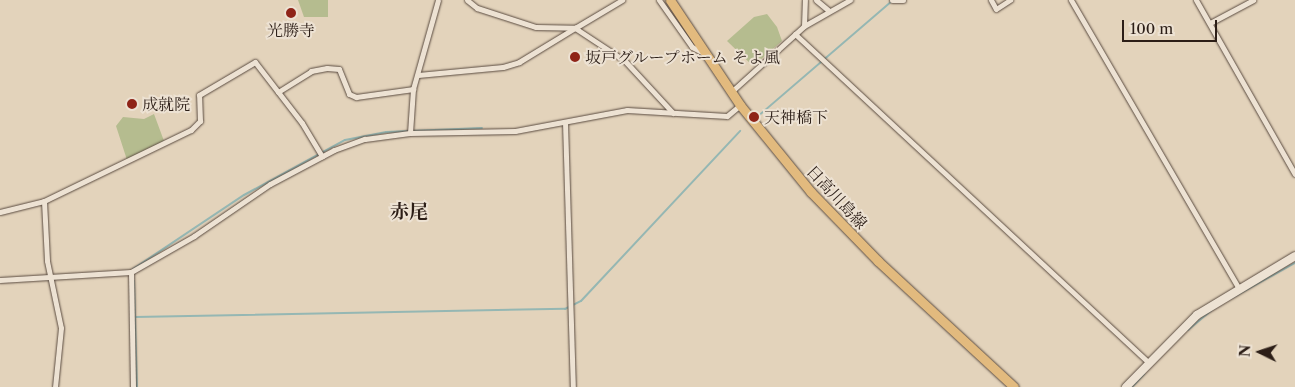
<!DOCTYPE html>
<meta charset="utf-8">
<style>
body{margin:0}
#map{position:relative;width:1295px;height:387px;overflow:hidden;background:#e3d3bb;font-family:"Libre Caslon Text","Noto Serif JP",serif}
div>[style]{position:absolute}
.green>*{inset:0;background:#b5bc8f}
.stream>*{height:2px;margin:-1px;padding:0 1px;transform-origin:1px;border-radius:1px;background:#95b7b3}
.roads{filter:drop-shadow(0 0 1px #5a4b40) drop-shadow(0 0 1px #5a4b40)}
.street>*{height:5px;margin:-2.5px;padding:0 2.5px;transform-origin:2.5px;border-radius:2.5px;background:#ede2d3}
.secondary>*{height:8px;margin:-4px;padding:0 4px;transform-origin:4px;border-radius:4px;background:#ede2d3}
.primary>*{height:9px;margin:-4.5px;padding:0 4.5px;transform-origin:4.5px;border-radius:4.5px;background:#e2ba7e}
.dots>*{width:14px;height:14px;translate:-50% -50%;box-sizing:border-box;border:2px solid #ede2d3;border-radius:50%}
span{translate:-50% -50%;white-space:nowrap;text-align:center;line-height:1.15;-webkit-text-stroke:4px #ede2d3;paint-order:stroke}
.poi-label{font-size:16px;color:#2c1e17}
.left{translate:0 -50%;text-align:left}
.street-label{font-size:16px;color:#2c1e17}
.quarter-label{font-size:19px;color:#2c1e17;font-weight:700}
.north{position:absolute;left:1235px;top:327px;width:50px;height:50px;-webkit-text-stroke:4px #ede2d3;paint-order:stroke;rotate:274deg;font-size:14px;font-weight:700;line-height:20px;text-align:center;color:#2c1e17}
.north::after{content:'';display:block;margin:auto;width:18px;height:22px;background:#2c1e17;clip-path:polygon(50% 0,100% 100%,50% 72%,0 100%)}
.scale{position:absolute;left:1122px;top:20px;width:95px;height:22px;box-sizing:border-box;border:2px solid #2c1e17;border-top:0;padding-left:6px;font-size:15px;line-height:18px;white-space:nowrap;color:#2c1e17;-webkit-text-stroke:4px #ede2d3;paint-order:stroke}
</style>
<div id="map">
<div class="green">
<div style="clip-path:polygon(298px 0,328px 0,328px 17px,304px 17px)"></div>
<div style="clip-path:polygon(767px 14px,777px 27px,782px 41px,753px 66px,727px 41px,754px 17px)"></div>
<div style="clip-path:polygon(154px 114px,164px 141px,127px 160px,116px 126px,123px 117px,144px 119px)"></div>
</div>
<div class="stream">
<div style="left:757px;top:117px;width:178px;rotate:-40.7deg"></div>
<div style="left:133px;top:269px;width:133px;rotate:-33.7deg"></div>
<div style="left:244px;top:195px;width:115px;rotate:-28.6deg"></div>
<div style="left:345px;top:140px;width:42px;rotate:-11deg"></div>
<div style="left:386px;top:132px;width:96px;rotate:-2.4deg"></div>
<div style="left:134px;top:281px;width:106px;rotate:88.4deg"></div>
<div style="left:1230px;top:299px;width:74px;rotate:-29deg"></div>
<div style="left:135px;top:317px;width:430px;rotate:-1.1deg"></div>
<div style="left:565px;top:309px;width:18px;rotate:-27deg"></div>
<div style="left:581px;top:301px;width:233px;rotate:-46.9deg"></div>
<div style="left:1188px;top:330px;width:33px;rotate:-40deg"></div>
<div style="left:1132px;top:387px;width:18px;rotate:-47deg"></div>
</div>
<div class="roads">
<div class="street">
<div style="left:467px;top:0;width:13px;rotate:39deg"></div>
<div style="left:477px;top:8px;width:62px;rotate:17.9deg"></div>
<div style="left:536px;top:27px;width:39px;rotate:1deg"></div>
<div style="left:575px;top:28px;width:55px;rotate:-30.8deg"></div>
<div style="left:659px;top:0;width:57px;rotate:54.9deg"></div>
<div style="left:692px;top:47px;width:11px;rotate:27deg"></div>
<div style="left:816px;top:0;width:16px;rotate:40deg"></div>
<div style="left:892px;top:0;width:11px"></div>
<div style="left:991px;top:0;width:10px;rotate:61deg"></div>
<div style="left:996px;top:9px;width:17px;rotate:-33deg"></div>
<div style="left:1071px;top:0;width:334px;rotate:59.8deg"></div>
<div style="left:1196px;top:0;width:200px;rotate:60.4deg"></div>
<div style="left:1210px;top:23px;width:49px;rotate:-28.1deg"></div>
<div style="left:804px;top:26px;width:26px;rotate:-88deg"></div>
<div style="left:795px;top:34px;width:483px;rotate:42.9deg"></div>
<div style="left:418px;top:75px;width:85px;rotate:-5.4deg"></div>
<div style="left:503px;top:67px;width:17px;rotate:-17deg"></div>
<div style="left:519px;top:62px;width:66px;rotate:-31.3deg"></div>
<div style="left:575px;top:28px;width:60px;rotate:33.4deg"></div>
<div style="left:625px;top:61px;width:71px;rotate:47.3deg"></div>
<div style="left:278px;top:92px;width:39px;rotate:-32deg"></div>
<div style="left:311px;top:71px;width:16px;rotate:-11deg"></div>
<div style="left:327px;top:68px;width:12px;rotate:5deg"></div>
<div style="left:339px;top:69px;width:27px;rotate:68deg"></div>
<div style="left:349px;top:94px;width:8px;rotate:23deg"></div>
<div style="left:356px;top:97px;width:58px;rotate:-8deg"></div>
<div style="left:731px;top:92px;width:98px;rotate:-42.1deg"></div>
<div style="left:804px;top:26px;width:53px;rotate:-29.5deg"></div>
<div style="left:565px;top:122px;width:265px;rotate:88.3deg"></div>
<div style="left:410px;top:133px;width:44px;rotate:-86.1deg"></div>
<div style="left:413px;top:89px;width:92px;rotate:-74.3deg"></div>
<div style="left:44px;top:201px;width:60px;rotate:87.1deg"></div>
<div style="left:47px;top:261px;width:68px;rotate:78.2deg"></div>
<div style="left:61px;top:328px;width:59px;rotate:95.8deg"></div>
<div style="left:0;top:212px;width:45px;rotate:-14deg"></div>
<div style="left:44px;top:201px;width:163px;rotate:-25.8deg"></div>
<div style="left:191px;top:130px;width:13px;rotate:-45deg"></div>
<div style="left:200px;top:121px;width:26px;rotate:-92deg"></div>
<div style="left:199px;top:95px;width:65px;rotate:-30.5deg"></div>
<div style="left:255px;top:62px;width:77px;rotate:52.4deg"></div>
<div style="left:302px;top:123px;width:39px;rotate:59deg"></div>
<div style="left:131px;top:272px;width:115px;rotate:89deg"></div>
<div style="left:0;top:280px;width:131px;rotate:-3.5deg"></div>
<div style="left:131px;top:272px;width:73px;rotate:-29.7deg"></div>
<div style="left:194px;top:236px;width:92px;rotate:-34.4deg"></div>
<div style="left:270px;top:184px;width:72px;rotate:-28deg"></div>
<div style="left:334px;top:150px;width:33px;rotate:-20deg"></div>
<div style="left:365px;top:139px;width:45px;rotate:-7.6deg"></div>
<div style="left:410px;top:133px;width:105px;rotate:-1.1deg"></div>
<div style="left:515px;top:131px;width:114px;rotate:-10.6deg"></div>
<div style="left:627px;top:110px;width:100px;rotate:3.4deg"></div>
<div style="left:727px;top:116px;width:17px;rotate:-40deg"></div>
</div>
<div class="secondary">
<div style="left:1126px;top:387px;width:101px;rotate:-45.4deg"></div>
<div style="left:1197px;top:315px;width:114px;rotate:-31deg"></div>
</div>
<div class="primary">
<div style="left:670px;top:0;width:126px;rotate:56.3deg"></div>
<div style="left:740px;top:105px;width:112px;rotate:50.8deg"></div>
<div style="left:811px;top:192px;width:96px;rotate:45.8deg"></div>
<div style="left:878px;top:261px;width:185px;rotate:42.8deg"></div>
</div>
</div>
<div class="dots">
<div style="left:291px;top:13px;background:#8f2418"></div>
<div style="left:575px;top:57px;background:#8f2418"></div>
<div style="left:132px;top:104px;background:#8f2418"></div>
<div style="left:754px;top:117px;background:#8f2418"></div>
</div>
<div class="poi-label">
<span style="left:291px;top:30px">光勝寺</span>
<span class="left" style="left:585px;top:57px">坂戸グループホーム そよ風</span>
<span class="left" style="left:142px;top:104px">成就院</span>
<span class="left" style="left:764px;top:117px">天神橋下</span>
</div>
<div class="street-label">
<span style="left:837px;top:197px;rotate:47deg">日高川島線</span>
</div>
<div class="quarter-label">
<span style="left:409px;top:212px">赤尾</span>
</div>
<div class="north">N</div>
<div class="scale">100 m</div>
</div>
